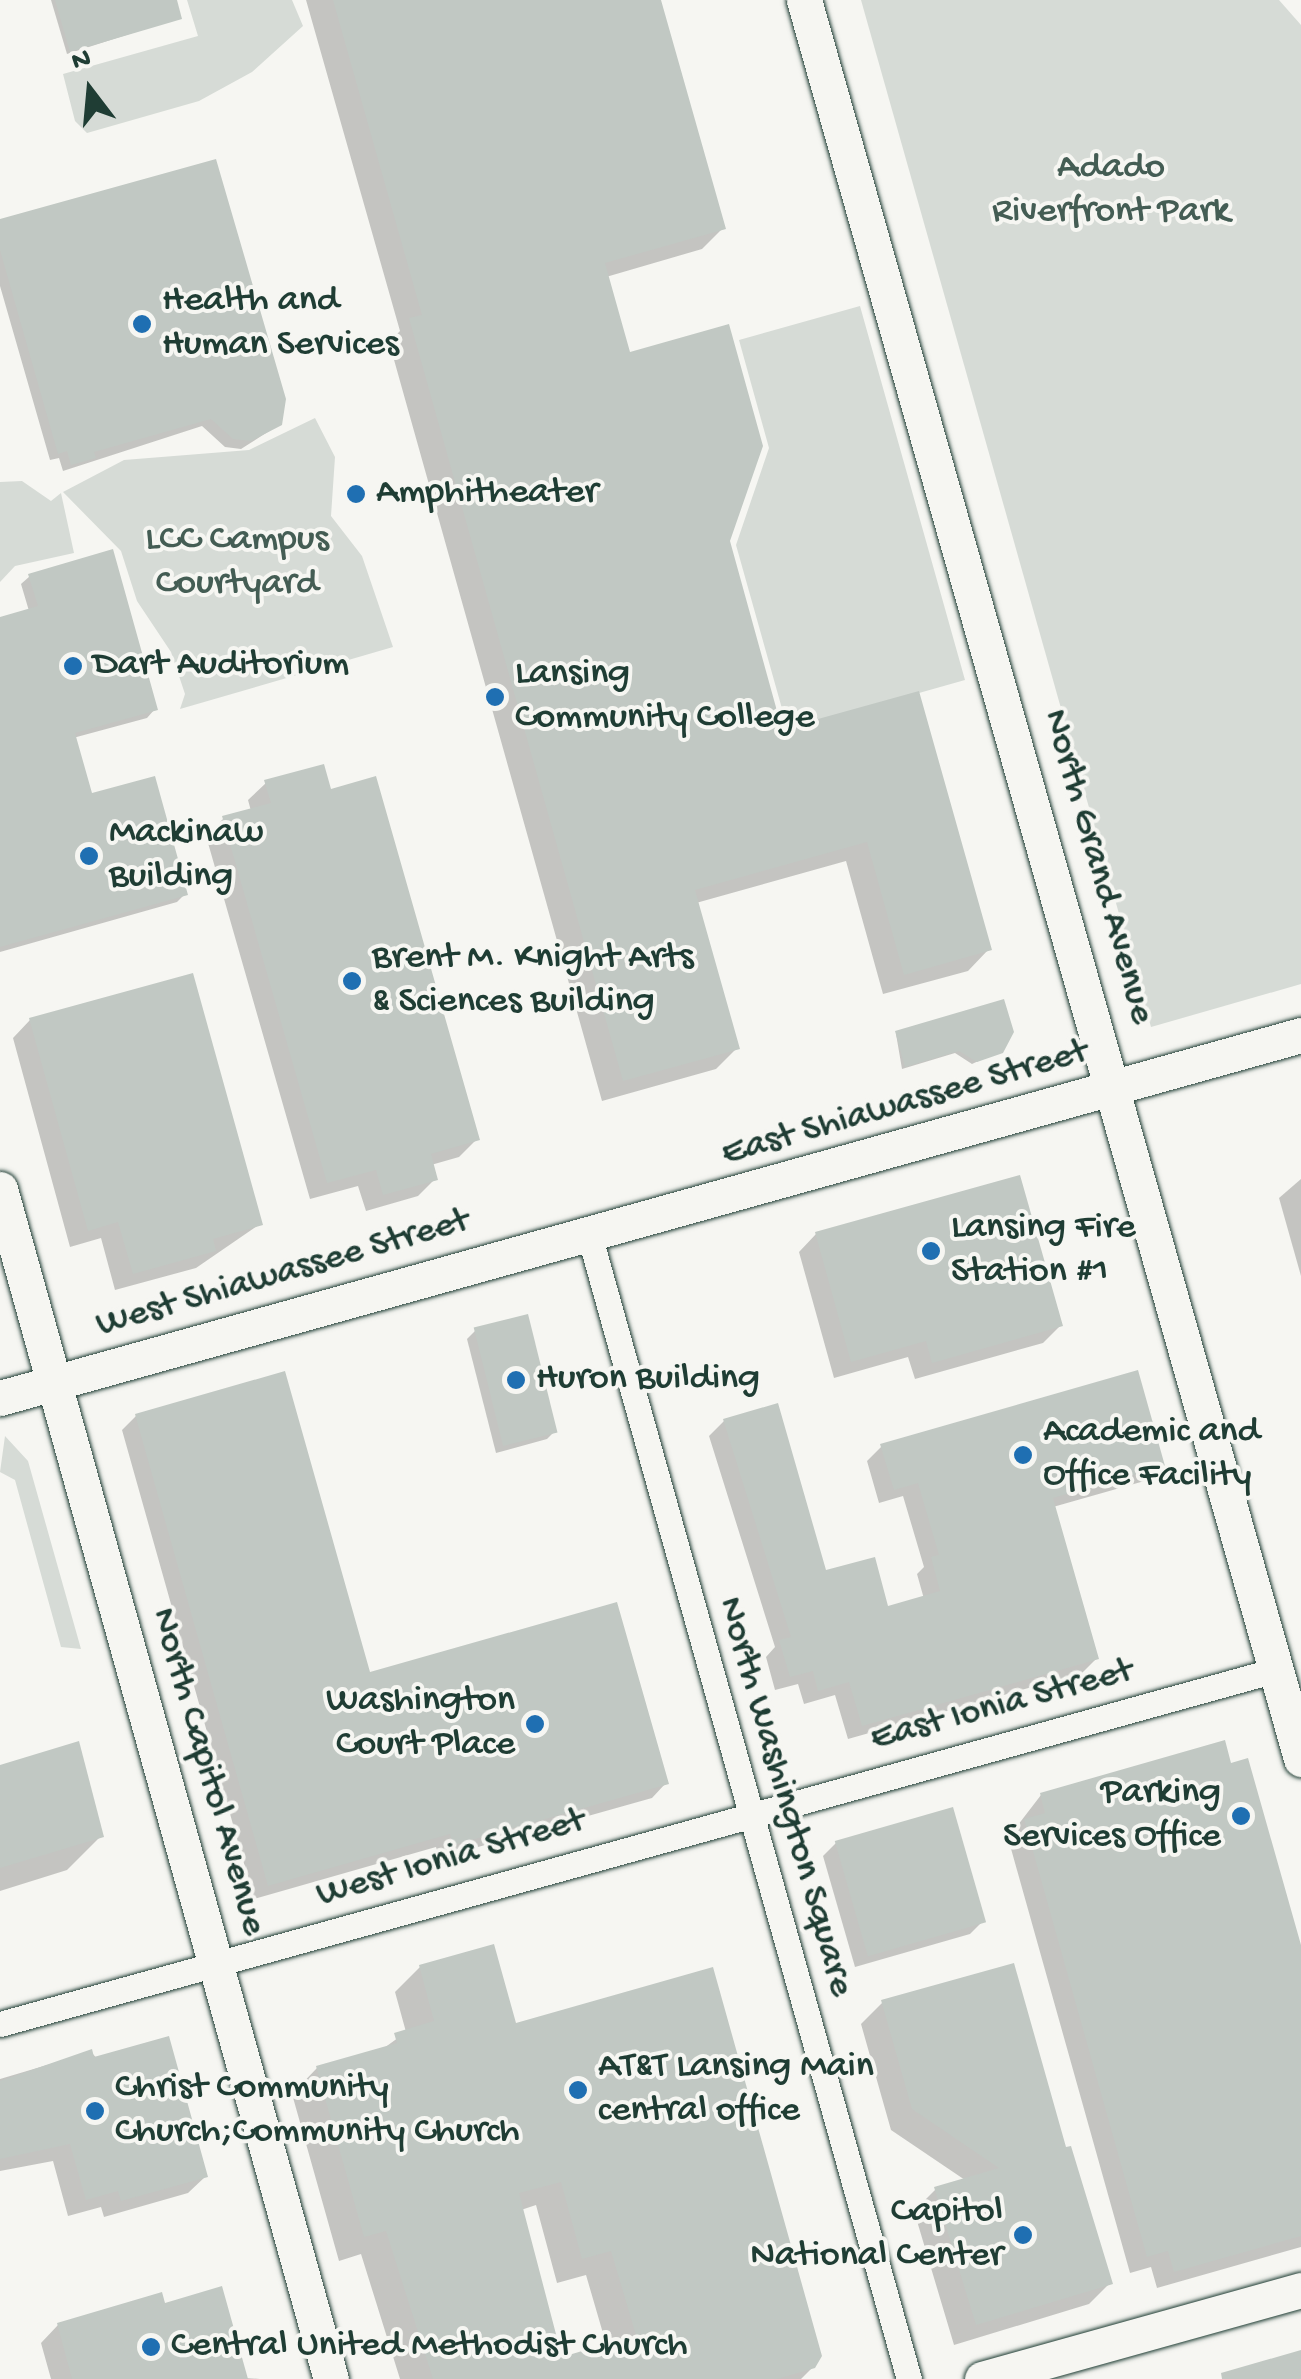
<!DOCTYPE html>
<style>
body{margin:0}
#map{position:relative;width:1301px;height:2379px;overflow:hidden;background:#f6f6f2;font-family:"Gochi Hand",sans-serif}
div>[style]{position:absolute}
.green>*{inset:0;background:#d6dbd6}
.shadow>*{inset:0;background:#0003}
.building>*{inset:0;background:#c1c8c3;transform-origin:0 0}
.roads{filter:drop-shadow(0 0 2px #1f3d34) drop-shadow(0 0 2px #1f3d34)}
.street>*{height:25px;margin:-12.5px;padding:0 12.5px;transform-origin:12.5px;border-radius:12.5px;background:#f6f6f2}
.secondary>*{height:35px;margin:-17.5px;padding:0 17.5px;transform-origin:17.5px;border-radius:17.5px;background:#f6f6f2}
.dots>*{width:28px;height:28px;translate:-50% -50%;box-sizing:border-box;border:5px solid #f6f6f2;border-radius:50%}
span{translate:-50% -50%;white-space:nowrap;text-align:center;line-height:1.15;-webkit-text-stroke:8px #f6f6f2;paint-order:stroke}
.park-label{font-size:38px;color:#445d54}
.poi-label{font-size:38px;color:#1f3d34}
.left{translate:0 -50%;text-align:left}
.right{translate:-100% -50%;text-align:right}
.street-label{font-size:38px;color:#1f3d34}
.north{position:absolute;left:40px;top:40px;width:100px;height:100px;-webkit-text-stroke:8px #f6f6f2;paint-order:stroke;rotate:344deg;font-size:28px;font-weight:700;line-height:40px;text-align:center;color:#1f3d34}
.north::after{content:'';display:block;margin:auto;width:35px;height:45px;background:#1f3d34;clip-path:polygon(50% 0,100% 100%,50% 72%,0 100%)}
</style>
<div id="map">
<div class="green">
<div style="clip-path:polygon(187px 0,292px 0,303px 26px,252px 72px,199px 101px,87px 133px,75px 121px,63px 74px,198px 36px)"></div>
<div style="clip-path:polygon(861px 0,1279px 0,1301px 25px,1301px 984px,1151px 1027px)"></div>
<div style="clip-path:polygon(860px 306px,965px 680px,788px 730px,736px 545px,769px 448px,739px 340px)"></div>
<div style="clip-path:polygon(315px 418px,335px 457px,331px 516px,362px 556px,393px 647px,180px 709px,185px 694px,171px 652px,137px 601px,121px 551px,63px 492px,124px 460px,249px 450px)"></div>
<div style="clip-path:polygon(22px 481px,51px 501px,61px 493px,74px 553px,15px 566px,0 582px,0 482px)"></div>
<div style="clip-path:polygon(5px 1436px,28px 1461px,81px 1649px,61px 1647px,15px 1480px,0 1472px)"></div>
</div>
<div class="shadow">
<div style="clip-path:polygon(51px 0,174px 0,179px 18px,67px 54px)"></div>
<div style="clip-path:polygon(306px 0,658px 0,723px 228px,702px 249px,606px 277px,628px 355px,727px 541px,780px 732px,989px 949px,968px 971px,883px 994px,846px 861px,696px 903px,737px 1048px,716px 1069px,602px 1101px,389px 342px,400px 331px)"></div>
<div style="clip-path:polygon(0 222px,280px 424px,241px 449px,225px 447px,202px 426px,63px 471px,59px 458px,50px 460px,0 286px)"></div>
<div style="clip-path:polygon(30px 576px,155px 709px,147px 718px,73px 738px,90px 796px,185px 894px,177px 902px,0 952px,0 619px,29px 611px,21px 584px)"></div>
<div style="clip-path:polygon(266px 783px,329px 792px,477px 1139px,459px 1157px,431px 1165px,435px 1179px,418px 1196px,366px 1211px,358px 1186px,310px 1199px,206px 836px,224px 818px,251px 811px,248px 800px)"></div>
<div style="clip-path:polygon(30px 1020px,260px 1224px,196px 1268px,115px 1290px,101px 1238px,70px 1247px,13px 1038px)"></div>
<div style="clip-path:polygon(896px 1034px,1000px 1051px,972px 1064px,955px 1053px,902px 1069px)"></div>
<div style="clip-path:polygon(1301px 1179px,1301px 1276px,1279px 1198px)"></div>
<div style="clip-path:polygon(816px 1234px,1060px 1326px,1043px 1343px,915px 1379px,908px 1357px,834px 1378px,799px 1252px)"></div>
<div style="clip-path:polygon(475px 1331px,555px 1431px,547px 1439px,496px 1453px,467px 1339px)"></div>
<div style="clip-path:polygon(136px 1416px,368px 1675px,666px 1783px,652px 1798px,439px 1858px,436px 1847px,254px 1899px,122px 1430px)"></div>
<div style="clip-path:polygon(724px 1421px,825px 1573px,887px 1609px,924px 1599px,917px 1574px,924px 1567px,903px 1496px,879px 1503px,867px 1461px,882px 1446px,1162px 1465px,1148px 1480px,1053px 1507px,1097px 1658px,1082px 1673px,848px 1739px,835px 1695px,804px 1704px,798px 1684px,775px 1690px,766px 1657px,775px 1647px,709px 1436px)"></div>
<div style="clip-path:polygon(0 1767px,101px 1836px,67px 1870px,0 1891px)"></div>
<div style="clip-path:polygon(1041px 1795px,1301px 1955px,1301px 2247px,1157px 2288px,1151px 2267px,1130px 2273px,1008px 1838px)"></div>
<div style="clip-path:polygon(836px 1843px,983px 1921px,970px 1934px,855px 1967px,823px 1856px)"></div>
<div style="clip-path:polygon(evenodd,420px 1967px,514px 2026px,813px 2367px,801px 2379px,400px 2379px,361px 2254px,339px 2261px,292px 2094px,317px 2068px,380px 2051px,406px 2032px,395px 1992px,420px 1967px,536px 2205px,557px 2283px,586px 2275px,607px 2347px,561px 2360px,521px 2210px,536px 2205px)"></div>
<div style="clip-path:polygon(883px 2002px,1064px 2150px,1110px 2283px,1089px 2304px,954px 2345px,914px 2211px,935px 2190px,965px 2180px,891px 2130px,861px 2024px)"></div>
<div style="clip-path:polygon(91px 2052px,206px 2176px,188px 2193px,104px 2217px,101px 2207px,68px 2216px,53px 2161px,0 2171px,0 2079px)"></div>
<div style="clip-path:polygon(164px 2306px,245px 2378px,260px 2379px,51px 2379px,41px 2343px,58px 2325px)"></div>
</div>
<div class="building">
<div style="clip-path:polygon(55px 0,177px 0,182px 19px,70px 52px)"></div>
<div style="clip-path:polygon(333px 0,661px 0,726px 229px,605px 263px,630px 352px,729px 324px,763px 446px,730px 541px,782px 729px,919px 691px,992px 950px,904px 975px,867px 842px,695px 890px,740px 1049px,623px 1081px,409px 318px,422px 315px)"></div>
<div style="clip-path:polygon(216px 159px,286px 399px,282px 425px,251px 441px,233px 439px,211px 419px,94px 452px,96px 458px,71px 465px,67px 451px,58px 454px,0 250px,0 219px)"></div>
<div style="clip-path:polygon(113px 549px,158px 710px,75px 733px,92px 793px,155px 776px,188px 895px,0 947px,0 617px,38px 606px,28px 574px)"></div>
<div style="clip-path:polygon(324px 764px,331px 789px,376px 776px,480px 1140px,431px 1154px,438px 1180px,383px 1195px,376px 1170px,327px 1183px,222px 816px,271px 803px,264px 780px)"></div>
<div style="clip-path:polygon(193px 973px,263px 1225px,213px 1239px,216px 1251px,133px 1274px,118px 1222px,88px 1231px,29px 1018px)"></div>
<div style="clip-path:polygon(1004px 999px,1014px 1032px,1003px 1053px,977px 1062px,959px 1051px,905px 1067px,895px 1031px)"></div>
<div style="clip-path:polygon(1020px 1175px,1063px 1326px,932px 1363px,926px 1341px,851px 1362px,815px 1232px)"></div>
<div style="left:528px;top:1314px;width:122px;height:56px;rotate:76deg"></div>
<div style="clip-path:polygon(1138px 1370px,1165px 1466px,1053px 1498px,1099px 1659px,862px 1726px,849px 1682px,818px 1691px,813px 1671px,790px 1677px,779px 1640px,791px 1637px,723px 1419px,778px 1403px,826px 1570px,875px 1557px,888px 1606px,940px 1591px,931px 1557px,939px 1555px,918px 1483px,894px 1490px,880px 1444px)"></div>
<div style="clip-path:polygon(285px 1371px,370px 1672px,617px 1602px,669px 1784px,453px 1845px,450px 1834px,268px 1886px,135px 1414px)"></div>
<div style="clip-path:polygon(1225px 1740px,1231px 1763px,1248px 1758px,1301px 1945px,1301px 2236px,1174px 2272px,1168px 2251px,1147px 2257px,1024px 1819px,1045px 1813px,1040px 1793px)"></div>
<div style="clip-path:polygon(79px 1741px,104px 1837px,0 1868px,0 1765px)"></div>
<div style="left:953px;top:1807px;width:120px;height:123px;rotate:74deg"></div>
<div style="clip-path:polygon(evenodd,494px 1944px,516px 2023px,713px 1967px,822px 2356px,815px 2368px,777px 2379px,433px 2379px,386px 2231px,364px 2237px,316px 2066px,397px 2043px,394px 2033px,434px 2021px,419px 1965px,494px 1944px,561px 2182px,582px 2259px,611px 2251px,636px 2335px,562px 2357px,519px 2193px,561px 2182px)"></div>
<div style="clip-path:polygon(1014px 1963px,1066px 2147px,1071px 2146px,1113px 2284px,976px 2325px,934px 2187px,999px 2168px,912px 2109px,881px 2000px)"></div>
<div style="clip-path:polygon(169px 2036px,208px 2177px,121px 2201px,118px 2191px,86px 2200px,70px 2144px,0 2159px,0 2081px,92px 2049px,94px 2057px)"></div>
<div style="clip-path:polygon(222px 2286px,248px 2379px,72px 2379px,57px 2323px,162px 2292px,165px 2303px)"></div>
<div style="clip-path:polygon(1301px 2350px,1301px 2379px,1222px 2379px,1221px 2373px)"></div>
</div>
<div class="roads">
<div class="street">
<div style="left:589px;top:1234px;width:1189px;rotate:74.39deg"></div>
<div style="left:0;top:2024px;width:1324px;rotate:-15.51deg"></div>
</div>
<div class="secondary">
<div style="left:804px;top:0;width:1828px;rotate:74.22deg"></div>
<div style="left:0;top:1189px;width:1235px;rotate:74.46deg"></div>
<div style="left:0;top:1398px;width:1351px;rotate:-15.59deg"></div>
<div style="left:982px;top:2379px;width:331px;rotate:-15.6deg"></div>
</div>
</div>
<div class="dots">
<div style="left:142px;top:324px;background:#1f6fb2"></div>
<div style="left:356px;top:494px;background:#1f6fb2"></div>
<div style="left:73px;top:666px;background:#1f6fb2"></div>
<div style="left:495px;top:697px;background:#1f6fb2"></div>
<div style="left:89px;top:856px;background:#1f6fb2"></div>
<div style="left:352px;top:981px;background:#1f6fb2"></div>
<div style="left:931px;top:1251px;background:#1f6fb2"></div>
<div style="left:516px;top:1380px;background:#1f6fb2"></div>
<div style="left:1023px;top:1455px;background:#1f6fb2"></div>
<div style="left:535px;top:1724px;background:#1f6fb2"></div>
<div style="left:1241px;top:1816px;background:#1f6fb2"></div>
<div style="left:578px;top:2090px;background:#1f6fb2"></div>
<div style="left:95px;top:2111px;background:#1f6fb2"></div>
<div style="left:1023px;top:2235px;background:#1f6fb2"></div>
<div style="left:151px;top:2347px;background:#1f6fb2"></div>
</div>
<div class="park-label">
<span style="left:1111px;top:191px">Adado<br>Riverfront Park</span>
<span style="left:237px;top:563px">LCC Campus<br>Courtyard</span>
</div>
<div class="poi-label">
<span class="left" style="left:162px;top:324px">Health and<br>Human Services</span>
<span class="left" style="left:376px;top:494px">Amphitheater</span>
<span class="left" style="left:93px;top:666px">Dart Auditorium</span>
<span class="left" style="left:515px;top:697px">Lansing<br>Community College</span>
<span class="left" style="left:109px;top:856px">Mackinaw<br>Building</span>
<span class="left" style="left:372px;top:981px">Brent M. Knight Arts<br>&amp; Sciences Building</span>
<span class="left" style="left:951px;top:1251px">Lansing Fire<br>Station #1</span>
<span class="left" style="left:536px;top:1380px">Huron Building</span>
<span class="left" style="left:1043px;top:1455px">Academic and<br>Office Facility</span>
<span class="right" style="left:515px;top:1724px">Washington<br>Court Place</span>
<span class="right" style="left:1221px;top:1816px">Parking<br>Services Office</span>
<span class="left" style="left:598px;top:2090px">AT&amp;T Lansing Main<br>central office</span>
<span class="left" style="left:115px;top:2111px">Christ Community<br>Church;Community Church</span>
<span class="right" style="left:1003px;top:2235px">Capitol<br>National Center</span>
<span class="left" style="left:171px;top:2347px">Central United Methodist Church</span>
</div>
<div class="street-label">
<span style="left:1097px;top:867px;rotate:74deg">North Grand Avenue</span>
<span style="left:905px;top:1104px;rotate:-16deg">East Shiawassee Street</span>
<span style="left:283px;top:1274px;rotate:-16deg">West Shiawassee Street</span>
<span style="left:1002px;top:1706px;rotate:-15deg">East Ionia Street</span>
<span style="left:207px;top:1772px;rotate:74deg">North Capitol Avenue</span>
<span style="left:784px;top:1797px;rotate:74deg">North Washington Square</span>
<span style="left:451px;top:1859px;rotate:-16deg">West Ionia Street</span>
</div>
<div class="north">N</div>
</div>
